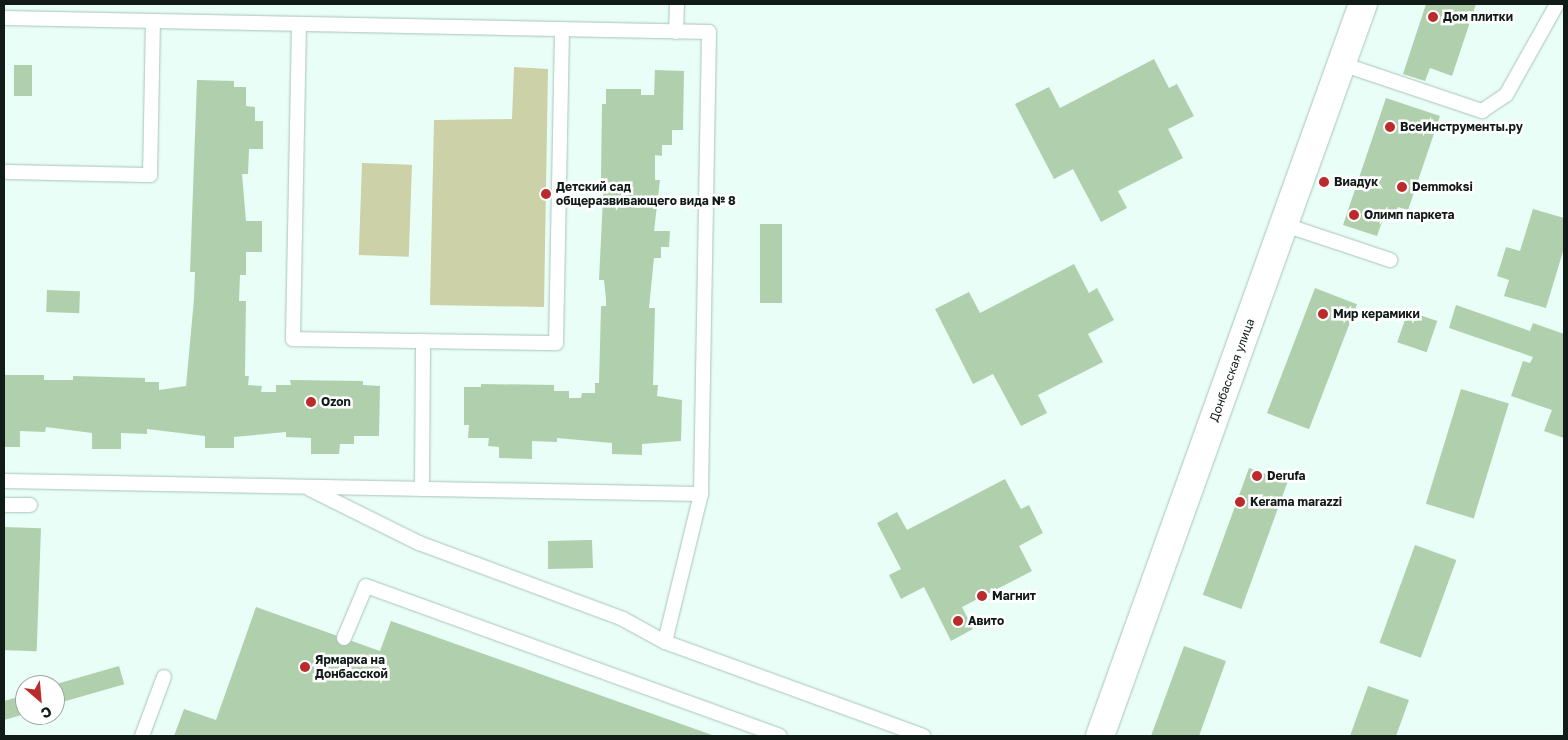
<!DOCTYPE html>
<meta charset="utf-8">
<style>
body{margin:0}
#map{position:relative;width:1568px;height:740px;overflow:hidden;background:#e8fef6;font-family:"Golos Text",sans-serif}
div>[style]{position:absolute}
.green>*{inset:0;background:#ccd1a7;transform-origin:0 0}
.building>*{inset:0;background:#b0d0ad;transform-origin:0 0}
.roads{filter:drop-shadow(0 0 1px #a9c4ba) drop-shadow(0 0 1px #a9c4ba)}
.lane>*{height:14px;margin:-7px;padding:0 7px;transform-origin:7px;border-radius:7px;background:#fff}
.secondary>*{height:28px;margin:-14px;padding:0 14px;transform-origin:14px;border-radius:14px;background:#fff}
.dots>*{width:14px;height:14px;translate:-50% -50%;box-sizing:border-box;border:2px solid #fff;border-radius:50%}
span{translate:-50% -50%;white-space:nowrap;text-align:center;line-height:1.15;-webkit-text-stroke:5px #fff;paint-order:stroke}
.poi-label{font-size:12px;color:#111b18;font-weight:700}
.left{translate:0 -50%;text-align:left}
.street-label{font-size:12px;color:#111b18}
.frame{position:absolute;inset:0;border:5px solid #111b18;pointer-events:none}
.north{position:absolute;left:15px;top:675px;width:50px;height:50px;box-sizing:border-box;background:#fff;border:1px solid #a0a4a3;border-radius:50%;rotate:153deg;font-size:14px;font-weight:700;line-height:20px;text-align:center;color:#111b18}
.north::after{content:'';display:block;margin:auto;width:18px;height:22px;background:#bb2b2b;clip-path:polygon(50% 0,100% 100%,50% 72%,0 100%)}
</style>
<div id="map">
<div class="green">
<div style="clip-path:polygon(514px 67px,548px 69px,544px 307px,430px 305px,434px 120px,512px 119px)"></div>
<div style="left:362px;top:163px;width:50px;height:92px;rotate:2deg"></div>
</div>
<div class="building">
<div style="clip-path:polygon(1426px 4px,1476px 4px,1452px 76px,1430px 68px,1425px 81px,1403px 74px)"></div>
<div style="clip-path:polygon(1154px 59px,1169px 88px,1177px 84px,1194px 116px,1168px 129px,1183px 158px,1118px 191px,1127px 208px,1101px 222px,1073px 169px,1054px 179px,1015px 104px,1049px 87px,1060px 108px)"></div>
<div style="left:14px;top:65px;width:18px;height:31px"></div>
<div style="clip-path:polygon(655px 70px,684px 71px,683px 130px,672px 130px,672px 145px,662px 145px,662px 156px,655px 155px,655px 180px,660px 180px,654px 231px,670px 231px,669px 247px,661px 247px,661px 258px,654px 258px,649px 308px,655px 308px,653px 385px,658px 385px,657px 396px,682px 400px,681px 441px,642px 444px,642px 455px,612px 454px,612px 443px,557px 438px,557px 442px,532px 441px,532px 459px,499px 458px,499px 447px,488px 446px,489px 438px,468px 438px,469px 425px,464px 425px,464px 387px,481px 387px,481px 384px,554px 385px,554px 391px,569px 391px,569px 398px,581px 398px,582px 393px,595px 393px,595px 383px,599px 383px,601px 306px,606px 306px,606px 299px,604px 280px,599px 280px,604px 178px,601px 178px,602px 104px,606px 104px,606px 89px,641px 89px,641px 95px,654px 95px)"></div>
<div style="clip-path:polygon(197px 80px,234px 81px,234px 87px,246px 87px,246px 106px,255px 107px,255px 121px,263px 121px,263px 149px,249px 149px,248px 174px,242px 174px,246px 221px,262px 221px,262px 252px,246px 252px,246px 275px,240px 275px,239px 301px,246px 301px,245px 376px,249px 376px,248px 385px,262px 386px,261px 392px,276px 392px,276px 385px,291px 385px,290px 380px,363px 381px,363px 385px,380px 386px,379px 436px,354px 436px,354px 444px,340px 444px,339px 454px,311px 454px,311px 438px,286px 437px,286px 432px,234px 437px,234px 448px,205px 448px,205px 436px,147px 429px,147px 434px,121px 433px,121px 449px,92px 449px,92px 433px,46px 427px,45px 432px,20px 431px,20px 447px,4px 447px,4px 375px,44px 375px,44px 380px,73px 380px,73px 376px,145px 378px,145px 382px,159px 382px,159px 390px,186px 386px,194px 299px,195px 272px,190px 272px)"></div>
<div style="clip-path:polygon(1386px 98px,1440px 116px,1408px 210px,1398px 207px,1392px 221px,1383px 219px,1377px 236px,1343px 225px)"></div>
<div style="clip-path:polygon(1533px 209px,1564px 218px,1564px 248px,1546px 308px,1504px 296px,1509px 280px,1497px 276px,1506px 247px,1520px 251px)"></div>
<div style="left:760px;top:224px;width:22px;height:79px"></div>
<div style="clip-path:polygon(1074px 264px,1089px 293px,1097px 288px,1114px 320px,1088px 334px,1103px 362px,1038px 395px,1047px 413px,1021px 426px,993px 374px,973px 384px,935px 309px,969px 292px,980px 313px)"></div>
<div style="left:1315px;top:288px;width:45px;height:134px;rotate:21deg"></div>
<div style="left:47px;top:290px;width:33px;height:22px;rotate:2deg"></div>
<div style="clip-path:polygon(1456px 305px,1530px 331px,1533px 323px,1564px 334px,1564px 438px,1544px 431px,1552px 410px,1511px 396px,1523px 361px,1530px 363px,1533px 357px,1449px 328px)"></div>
<div style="left:1408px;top:311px;width:31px;height:33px;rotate:19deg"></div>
<div style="left:1461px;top:389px;width:50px;height:120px;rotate:17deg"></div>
<div style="left:1249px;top:468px;width:41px;height:135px;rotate:20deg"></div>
<div style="clip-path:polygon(1005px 479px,1021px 509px,1029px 505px,1043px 533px,1019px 546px,1032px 571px,962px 607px,973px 629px,951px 641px,924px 587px,901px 599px,889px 575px,901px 569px,877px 523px,897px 512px,907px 530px)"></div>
<div style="left:4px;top:527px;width:37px;height:123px;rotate:2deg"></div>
<div style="clip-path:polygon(588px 540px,592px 540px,593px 568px,548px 569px,548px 541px)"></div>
<div style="left:1415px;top:545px;width:44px;height:104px;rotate:20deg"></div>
<div style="clip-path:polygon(256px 607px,380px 651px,391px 621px,715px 736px,174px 736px,184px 709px,216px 720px)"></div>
<div style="clip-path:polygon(1184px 646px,1226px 661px,1199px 736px,1151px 736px)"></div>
<div style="left:119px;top:666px;width:19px;height:67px;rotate:74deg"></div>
<div style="clip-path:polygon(1368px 686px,1409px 700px,1396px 736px,1350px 736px)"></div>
<div style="clip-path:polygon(25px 695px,25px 714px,4px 720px,4px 701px)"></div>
</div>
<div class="roads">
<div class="lane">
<div style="left:4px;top:18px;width:705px;rotate:1.14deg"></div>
<div style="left:709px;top:32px;width:462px;rotate:91deg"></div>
<div style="left:701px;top:494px;width:152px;rotate:103.7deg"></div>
<div style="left:299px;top:24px;width:315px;rotate:91.1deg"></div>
<div style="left:293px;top:339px;width:263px;rotate:0.9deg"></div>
<div style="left:556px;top:343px;width:314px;rotate:-88.9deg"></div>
<div style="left:676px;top:32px;width:28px;rotate:-88deg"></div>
<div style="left:1342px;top:64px;width:148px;rotate:18.6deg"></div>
<div style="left:1482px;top:111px;width:29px;rotate:-34deg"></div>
<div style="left:1506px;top:95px;width:104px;rotate:-60.7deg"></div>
<div style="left:4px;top:172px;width:146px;rotate:1.2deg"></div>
<div style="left:150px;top:175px;width:154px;rotate:-88.9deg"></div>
<div style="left:1285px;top:225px;width:111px;rotate:18.4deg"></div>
<div style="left:4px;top:481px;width:697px;rotate:1.07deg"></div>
<div style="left:310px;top:489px;width:122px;rotate:26.4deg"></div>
<div style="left:419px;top:543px;width:218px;rotate:20.4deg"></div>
<div style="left:623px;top:619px;width:48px;rotate:28.7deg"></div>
<div style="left:665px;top:642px;width:275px;rotate:20deg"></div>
<div style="left:422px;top:489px;width:148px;rotate:-89.6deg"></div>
<div style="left:4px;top:505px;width:26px"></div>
<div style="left:344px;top:638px;width:56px;rotate:-67.1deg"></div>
<div style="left:366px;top:586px;width:440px;rotate:19.9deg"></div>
<div style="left:142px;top:736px;width:63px;rotate:-69.6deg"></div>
</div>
<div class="secondary">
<div style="left:1100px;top:736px;width:778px;rotate:-70.24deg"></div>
</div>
</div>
<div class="dots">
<div style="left:1433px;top:17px;background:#bb2b2b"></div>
<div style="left:1390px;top:127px;background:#bb2b2b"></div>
<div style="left:1324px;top:182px;background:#bb2b2b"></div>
<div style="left:1402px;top:187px;background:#bb2b2b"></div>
<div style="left:546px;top:194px;background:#bb2b2b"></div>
<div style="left:1354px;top:215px;background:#bb2b2b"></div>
<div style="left:1323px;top:314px;background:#bb2b2b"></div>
<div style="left:311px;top:402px;background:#bb2b2b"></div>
<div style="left:1257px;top:476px;background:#bb2b2b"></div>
<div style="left:1240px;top:502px;background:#bb2b2b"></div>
<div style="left:982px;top:596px;background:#bb2b2b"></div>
<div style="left:958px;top:621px;background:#bb2b2b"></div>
<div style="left:305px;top:667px;background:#bb2b2b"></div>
</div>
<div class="poi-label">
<span class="left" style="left:1443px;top:17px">Дом плитки</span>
<span class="left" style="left:1400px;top:127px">ВсеИнструменты.ру</span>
<span class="left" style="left:1334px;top:182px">Виадук</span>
<span class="left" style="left:556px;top:194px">Детский сад<br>общеразвивающего вида № 8</span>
<span class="left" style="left:1412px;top:187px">Demmoksi</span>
<span class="left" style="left:1364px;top:215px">Олимп паркета</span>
<span class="left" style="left:1333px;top:314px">Мир керамики</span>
<span class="left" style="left:321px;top:402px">Ozon</span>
<span class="left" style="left:1267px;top:476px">Derufa</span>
<span class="left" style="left:1250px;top:502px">Kerama marazzi</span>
<span class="left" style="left:992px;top:596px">Магнит</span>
<span class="left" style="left:968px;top:621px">Авито</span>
<span class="left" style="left:315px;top:667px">Ярмарка на<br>Донбасской</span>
</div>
<div class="street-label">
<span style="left:1232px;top:370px;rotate:-70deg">Донбасская улица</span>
</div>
<div class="frame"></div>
<div class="north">С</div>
</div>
